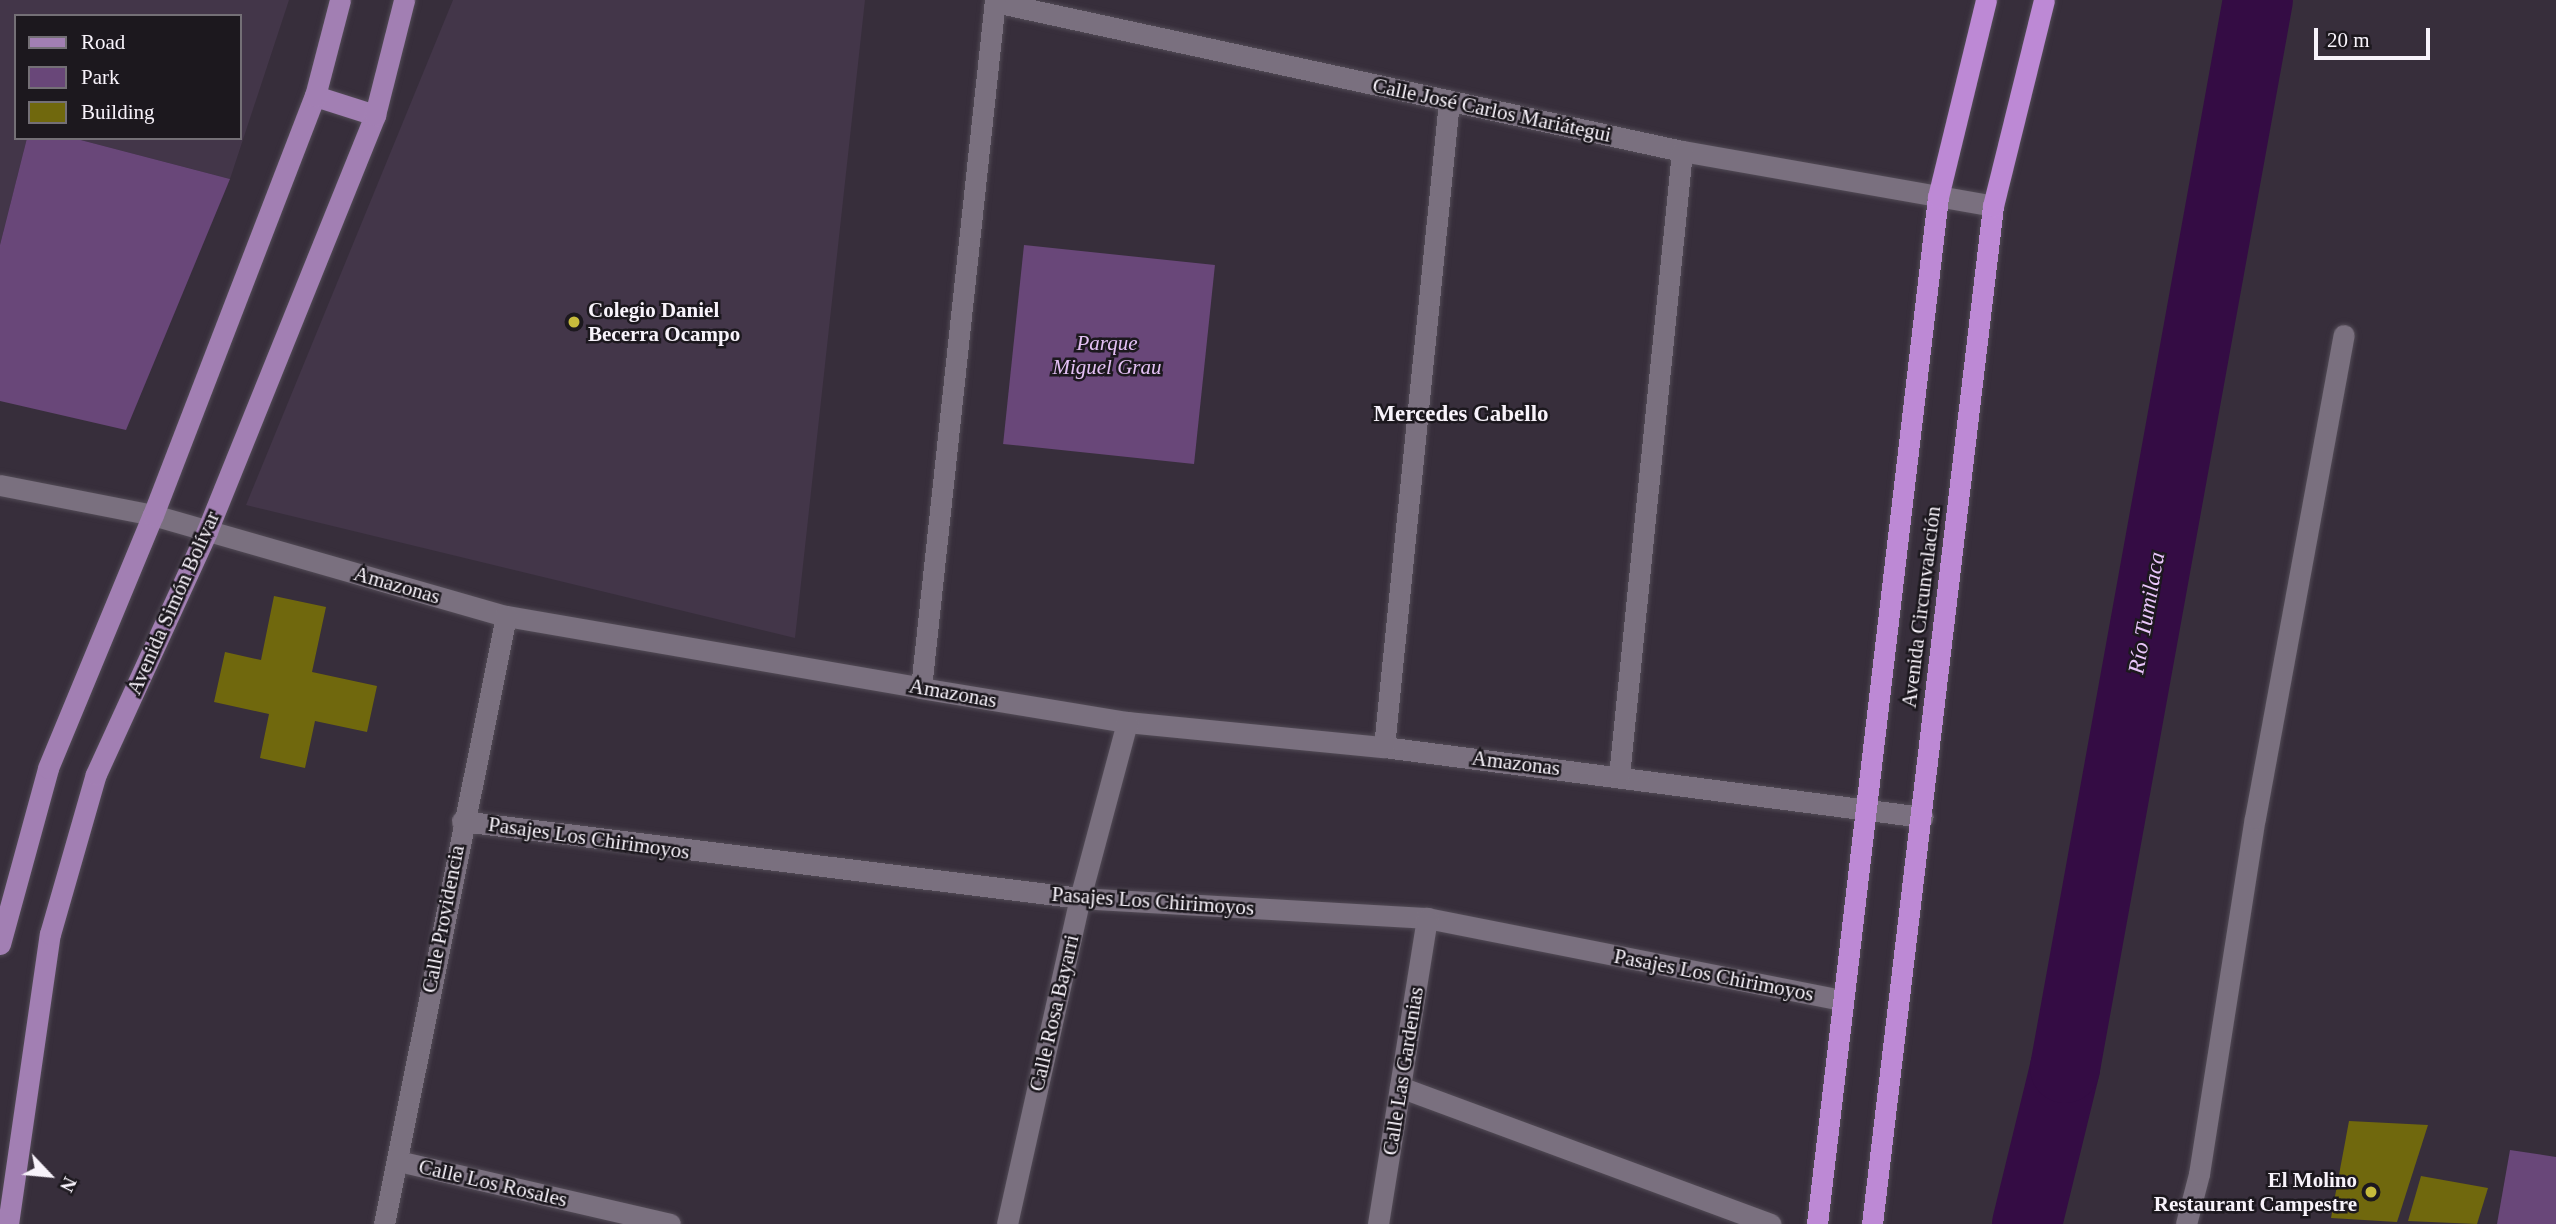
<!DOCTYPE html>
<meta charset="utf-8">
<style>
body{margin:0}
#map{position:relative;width:2556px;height:1224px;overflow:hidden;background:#372e3b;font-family:"Times New Roman",serif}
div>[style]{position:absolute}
.built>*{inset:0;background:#433649}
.green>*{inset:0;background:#694779;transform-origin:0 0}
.river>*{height:70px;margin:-35px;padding:0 35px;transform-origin:35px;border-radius:35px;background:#340c44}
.building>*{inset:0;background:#70680d}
.roads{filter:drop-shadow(0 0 2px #524b56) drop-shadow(0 0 2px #524b56)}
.minor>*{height:21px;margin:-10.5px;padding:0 10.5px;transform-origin:10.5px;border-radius:10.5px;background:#7a707f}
.major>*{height:21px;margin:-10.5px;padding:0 10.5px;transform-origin:10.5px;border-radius:10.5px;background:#a27fb3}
.highway>*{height:21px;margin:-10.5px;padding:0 10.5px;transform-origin:10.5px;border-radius:10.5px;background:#bd89d5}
.dots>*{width:19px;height:19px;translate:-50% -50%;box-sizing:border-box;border:4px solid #1c181e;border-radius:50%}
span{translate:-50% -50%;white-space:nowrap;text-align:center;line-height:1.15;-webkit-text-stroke:5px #1c181e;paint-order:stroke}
.street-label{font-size:21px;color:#f8f3fb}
.poi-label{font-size:21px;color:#f8f3fb;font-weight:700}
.left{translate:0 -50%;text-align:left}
.right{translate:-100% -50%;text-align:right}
.park-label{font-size:21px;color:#e4c1f5;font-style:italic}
.neighbourhood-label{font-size:23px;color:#f8f3fb;font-weight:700}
.water-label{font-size:23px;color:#e9c6fa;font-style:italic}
.legend{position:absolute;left:14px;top:14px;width:228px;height:126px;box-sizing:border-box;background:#1c181e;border:2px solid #747076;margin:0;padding:9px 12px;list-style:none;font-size:21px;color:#f8f3fb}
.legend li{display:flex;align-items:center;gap:14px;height:35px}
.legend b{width:35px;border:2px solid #747076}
.north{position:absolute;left:14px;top:1140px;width:70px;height:70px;-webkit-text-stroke:5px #1c181e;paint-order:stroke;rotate:116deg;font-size:19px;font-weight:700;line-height:28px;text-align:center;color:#f8f3fb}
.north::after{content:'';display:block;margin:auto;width:24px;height:32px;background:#f8f3fb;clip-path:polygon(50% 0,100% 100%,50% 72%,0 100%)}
.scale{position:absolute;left:2314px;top:28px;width:116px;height:32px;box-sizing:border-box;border:4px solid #f8f3fb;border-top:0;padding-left:9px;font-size:21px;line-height:24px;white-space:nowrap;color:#f8f3fb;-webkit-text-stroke:5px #1c181e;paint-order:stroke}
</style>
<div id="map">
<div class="built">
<div style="clip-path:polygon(0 0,289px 0,230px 179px,73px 138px,240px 138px,240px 16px,16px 16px,16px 138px,27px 138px,0 245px)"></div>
<div style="clip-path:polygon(453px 0,865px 0,795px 638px,246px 505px)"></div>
</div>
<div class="green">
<div style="clip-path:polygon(27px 138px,73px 138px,230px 179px,126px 430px,0 401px,0 245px)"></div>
<div style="left:1024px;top:245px;width:192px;height:200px;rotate:6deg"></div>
<div style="clip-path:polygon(2510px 1150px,2556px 1157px,2556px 1224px,2497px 1224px)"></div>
</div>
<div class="river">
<div style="left:2027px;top:1224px;width:161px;rotate:-76.3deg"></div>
<div style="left:2065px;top:1068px;width:1085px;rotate:-79.76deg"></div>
</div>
<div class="building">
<div style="clip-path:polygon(274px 596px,326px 607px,312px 672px,377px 686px,367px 732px,315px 721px,305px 768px,260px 758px,269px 714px,214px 702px,225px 652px,261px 660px)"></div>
<div style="clip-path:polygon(2349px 1121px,2428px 1125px,2397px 1222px,2331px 1218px)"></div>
<div style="clip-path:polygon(2421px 1176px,2488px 1188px,2477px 1224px,2408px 1221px)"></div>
</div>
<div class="roads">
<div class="minor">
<div style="left:995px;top:2px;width:703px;rotate:12.24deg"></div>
<div style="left:1682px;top:151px;width:316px;rotate:10deg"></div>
<div style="left:0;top:485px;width:156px;rotate:11.1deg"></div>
<div style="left:153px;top:515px;width:367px;rotate:16deg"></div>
<div style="left:506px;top:616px;width:421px;rotate:9.8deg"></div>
<div style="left:921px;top:688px;width:209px;rotate:9.4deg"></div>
<div style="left:1127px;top:722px;width:258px;rotate:5.6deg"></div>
<div style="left:1384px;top:747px;width:543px;rotate:7.41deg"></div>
<div style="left:921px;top:688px;width:692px;rotate:-83.86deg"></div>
<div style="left:1384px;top:747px;width:649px;rotate:-84.25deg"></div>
<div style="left:1619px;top:776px;width:628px;rotate:-84.24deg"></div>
<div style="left:462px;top:821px;width:623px;rotate:7.1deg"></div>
<div style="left:1080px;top:898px;width:348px;rotate:3.3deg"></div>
<div style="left:1427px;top:918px;width:421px;rotate:11.2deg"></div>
<div style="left:1400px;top:1087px;width:395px;rotate:20.3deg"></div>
<div style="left:398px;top:1161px;width:279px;rotate:13deg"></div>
<div style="left:384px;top:1224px;width:620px;rotate:-78.65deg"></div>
<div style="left:1007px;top:1224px;width:334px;rotate:-77.4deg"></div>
<div style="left:1080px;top:898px;width:182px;rotate:-75deg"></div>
<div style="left:1378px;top:1224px;width:310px;rotate:-80.9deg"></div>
<div style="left:2186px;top:1224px;width:52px;rotate:-75.4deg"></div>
<div style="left:2199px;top:1174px;width:360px;rotate:-81.1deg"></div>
<div style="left:2255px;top:818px;width:491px;rotate:-79.6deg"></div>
</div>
<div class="major">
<div style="left:315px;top:96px;width:63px;rotate:17.6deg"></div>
<div style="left:0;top:944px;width:182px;rotate:-74.7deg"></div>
<div style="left:48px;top:768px;width:274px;rotate:-67.5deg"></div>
<div style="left:153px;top:515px;width:449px;rotate:-68.9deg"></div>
<div style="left:315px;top:96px;width:99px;rotate:-75.4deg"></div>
<div style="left:8px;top:1224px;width:293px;rotate:-81.8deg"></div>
<div style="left:50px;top:934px;width:166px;rotate:-74deg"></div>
<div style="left:96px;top:774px;width:267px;rotate:-65.4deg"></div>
<div style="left:207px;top:531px;width:449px;rotate:-68deg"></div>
<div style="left:375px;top:115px;width:119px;rotate:-75.8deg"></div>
</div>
<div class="highway">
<div style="left:1817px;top:1224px;width:1034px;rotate:-83.28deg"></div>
<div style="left:1938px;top:197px;width:203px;rotate:-76.3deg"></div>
<div style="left:1872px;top:1224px;width:1025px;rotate:-83.22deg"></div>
<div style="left:1993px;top:206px;width:212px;rotate:-76.1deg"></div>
</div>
</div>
<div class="dots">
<div style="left:574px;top:322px;background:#c7bb3c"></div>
<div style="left:2371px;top:1192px;background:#c7bb3c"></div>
</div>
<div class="street-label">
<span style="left:1492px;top:110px;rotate:12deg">Calle José Carlos Mariátegui</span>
<span style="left:397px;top:585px;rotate:16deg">Amazonas</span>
<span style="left:173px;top:603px;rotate:-66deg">Avenida Simón Bolívar</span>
<span style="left:1921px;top:607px;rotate:-83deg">Avenida Circunvalación</span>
<span style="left:953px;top:693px;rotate:10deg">Amazonas</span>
<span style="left:1516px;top:763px;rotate:7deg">Amazonas</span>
<span style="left:589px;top:838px;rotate:8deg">Pasajes Los Chirimoyos</span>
<span style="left:1153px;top:901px;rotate:4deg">Pasajes Los Chirimoyos</span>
<span style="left:443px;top:919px;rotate:-79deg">Calle Providencia</span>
<span style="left:1714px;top:975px;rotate:11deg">Pasajes Los Chirimoyos</span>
<span style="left:1054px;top:1013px;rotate:-77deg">Calle Rosa Bayarri</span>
<span style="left:1403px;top:1071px;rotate:-81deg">Calle Las Gardenias</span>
<span style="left:493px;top:1183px;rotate:13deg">Calle Los Rosales</span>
</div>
<div class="poi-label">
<span class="left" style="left:588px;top:322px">Colegio Daniel<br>Becerra Ocampo</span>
<span class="right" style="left:2357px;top:1192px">El Molino<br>Restaurant Campestre</span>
</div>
<div class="park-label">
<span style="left:1107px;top:355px">Parque<br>Miguel Grau</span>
</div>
<div class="neighbourhood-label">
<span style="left:1461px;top:414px">Mercedes Cabello</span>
</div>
<div class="water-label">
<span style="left:2147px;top:613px;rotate:-80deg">Río Tumilaca</span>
</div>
<ul class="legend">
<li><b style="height:9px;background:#a27fb3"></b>Road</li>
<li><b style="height:19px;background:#694779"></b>Park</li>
<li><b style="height:19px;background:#70680d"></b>Building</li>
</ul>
<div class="north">N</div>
<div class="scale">20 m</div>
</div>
